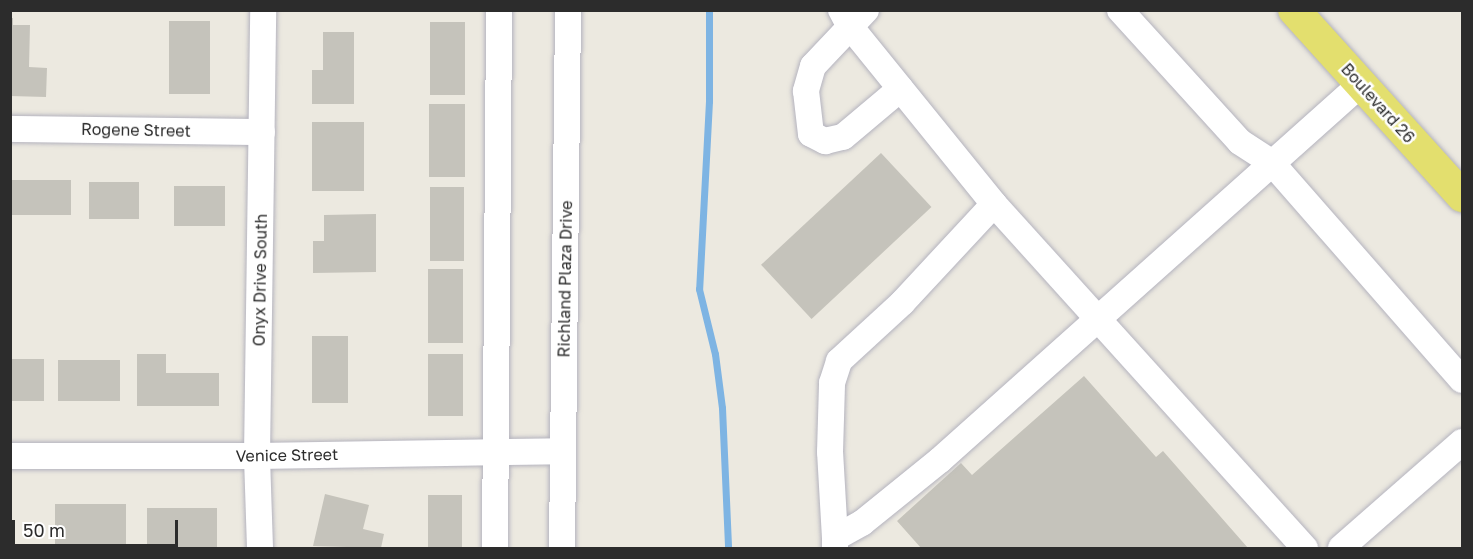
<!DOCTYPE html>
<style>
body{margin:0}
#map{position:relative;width:1473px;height:559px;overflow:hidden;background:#ece9e0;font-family:"Golos Text",sans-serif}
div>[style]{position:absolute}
.stream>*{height:7px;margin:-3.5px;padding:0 3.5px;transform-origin:3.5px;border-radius:3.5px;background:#7eb4e3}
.building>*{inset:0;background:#c5c3bb;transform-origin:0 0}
.roads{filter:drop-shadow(0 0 2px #b4b3be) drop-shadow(0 0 2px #b4b3be)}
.minor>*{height:26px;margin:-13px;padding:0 13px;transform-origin:13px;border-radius:13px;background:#fff}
.major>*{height:32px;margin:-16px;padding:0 16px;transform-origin:16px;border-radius:16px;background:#e3df6e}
span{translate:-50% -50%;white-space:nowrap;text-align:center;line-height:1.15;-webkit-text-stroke:5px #fff;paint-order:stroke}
.street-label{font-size:16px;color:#2c2c2c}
.frame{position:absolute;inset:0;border:12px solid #2c2c2c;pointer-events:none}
.scale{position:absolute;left:12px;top:520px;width:166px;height:27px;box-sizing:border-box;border:3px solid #2c2c2c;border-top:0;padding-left:8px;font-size:18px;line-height:21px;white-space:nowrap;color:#2c2c2c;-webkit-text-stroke:4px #fff;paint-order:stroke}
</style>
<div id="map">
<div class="stream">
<div style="left:709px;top:10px;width:91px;rotate:90deg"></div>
<div style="left:709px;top:101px;width:188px;rotate:93deg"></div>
<div style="left:699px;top:289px;width:67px;rotate:76.2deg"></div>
<div style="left:715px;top:354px;width:54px;rotate:82.6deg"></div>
<div style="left:722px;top:408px;width:140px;rotate:87.5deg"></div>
</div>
<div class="building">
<div style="clip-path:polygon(10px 18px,13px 18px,13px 25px,30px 25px,29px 67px,47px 68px,46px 97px,10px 96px)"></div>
<div style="left:169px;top:21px;width:41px;height:73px"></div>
<div style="left:430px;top:22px;width:35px;height:73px"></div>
<div style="clip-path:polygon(323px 32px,354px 32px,354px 104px,312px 104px,312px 70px,323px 70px)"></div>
<div style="left:429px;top:104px;width:36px;height:73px"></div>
<div style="left:312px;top:122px;width:52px;height:69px"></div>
<div style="left:881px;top:153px;width:74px;height:164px;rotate:47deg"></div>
<div style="left:10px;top:180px;width:61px;height:35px"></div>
<div style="left:89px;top:182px;width:50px;height:37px"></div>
<div style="left:174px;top:186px;width:51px;height:40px"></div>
<div style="left:430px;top:187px;width:34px;height:74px"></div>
<div style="clip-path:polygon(376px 214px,376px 272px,313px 273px,313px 241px,324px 241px,324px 215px)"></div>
<div style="left:428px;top:269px;width:35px;height:74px"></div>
<div style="left:312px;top:336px;width:36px;height:67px"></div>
<div style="clip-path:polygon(137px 354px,166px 354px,166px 373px,219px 373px,219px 406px,137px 406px)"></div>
<div style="left:428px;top:354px;width:35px;height:62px"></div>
<div style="left:10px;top:359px;width:34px;height:42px"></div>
<div style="left:58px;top:360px;width:62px;height:41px"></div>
<div style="clip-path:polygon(1084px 376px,1156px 457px,1163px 451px,1248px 548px,921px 548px,897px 521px,961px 463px,972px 475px)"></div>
<div style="clip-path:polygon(325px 494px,369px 505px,363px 529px,384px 534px,381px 548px,313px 546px)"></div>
<div style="left:428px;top:495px;width:34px;height:53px"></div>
<div style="left:55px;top:504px;width:71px;height:40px"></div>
<div style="left:147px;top:508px;width:70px;height:39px"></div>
</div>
<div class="roads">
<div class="minor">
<div style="left:841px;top:10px;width:17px;rotate:62deg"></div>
<div style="left:849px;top:25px;width:230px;rotate:51deg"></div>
<div style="left:994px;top:204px;width:464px;rotate:47.9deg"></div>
<div style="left:866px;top:10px;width:77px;rotate:133.4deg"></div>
<div style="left:813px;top:66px;width:26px;rotate:106deg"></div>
<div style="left:806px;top:91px;width:43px;rotate:83.4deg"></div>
<div style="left:811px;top:134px;width:16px;rotate:27deg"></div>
<div style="left:825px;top:141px;width:18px;rotate:-13deg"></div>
<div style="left:843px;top:137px;width:75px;rotate:-40.1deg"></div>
<div style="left:1120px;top:10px;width:178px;rotate:47.7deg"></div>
<div style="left:1240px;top:142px;width:38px;rotate:33deg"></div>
<div style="left:1272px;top:163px;width:288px;rotate:48.8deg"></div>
<div style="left:10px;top:129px;width:252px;rotate:0.7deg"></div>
<div style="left:10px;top:456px;width:247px"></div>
<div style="left:257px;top:456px;width:306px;rotate:-0.9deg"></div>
<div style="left:835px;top:538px;width:86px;rotate:-93.3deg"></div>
<div style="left:830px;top:452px;width:69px;rotate:-88.3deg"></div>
<div style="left:832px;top:383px;width:23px;rotate:-72deg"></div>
<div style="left:839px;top:361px;width:86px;rotate:-42.6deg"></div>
<div style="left:902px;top:303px;width:135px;rotate:-47.1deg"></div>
<div style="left:260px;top:548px;width:92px;rotate:-91.9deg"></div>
<div style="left:257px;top:456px;width:446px;rotate:-89.2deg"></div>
<div style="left:495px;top:548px;width:538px;rotate:-89.57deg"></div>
<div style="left:562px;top:548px;width:538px;rotate:-89.36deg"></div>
<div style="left:835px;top:548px;width:10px;rotate:-90deg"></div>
<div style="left:835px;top:538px;width:31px;rotate:-29deg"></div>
<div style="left:862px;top:523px;width:100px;rotate:-38.9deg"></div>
<div style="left:940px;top:460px;width:564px;rotate:-41.77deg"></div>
<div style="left:1341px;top:548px;width:161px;rotate:-41.2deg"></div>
</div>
<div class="major">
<div style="left:1294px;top:10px;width:251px;rotate:47.9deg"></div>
</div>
</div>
<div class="street-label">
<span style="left:1378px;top:103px;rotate:48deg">Boulevard 26</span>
<span style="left:136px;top:130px;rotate:1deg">Rogene Street</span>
<span style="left:565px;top:279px;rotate:-89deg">Richland Plaza Drive</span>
<span style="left:260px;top:280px;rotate:-89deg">Onyx Drive South</span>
<span style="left:287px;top:455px;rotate:-1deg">Venice Street</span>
</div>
<div class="frame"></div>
<div class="scale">50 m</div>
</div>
